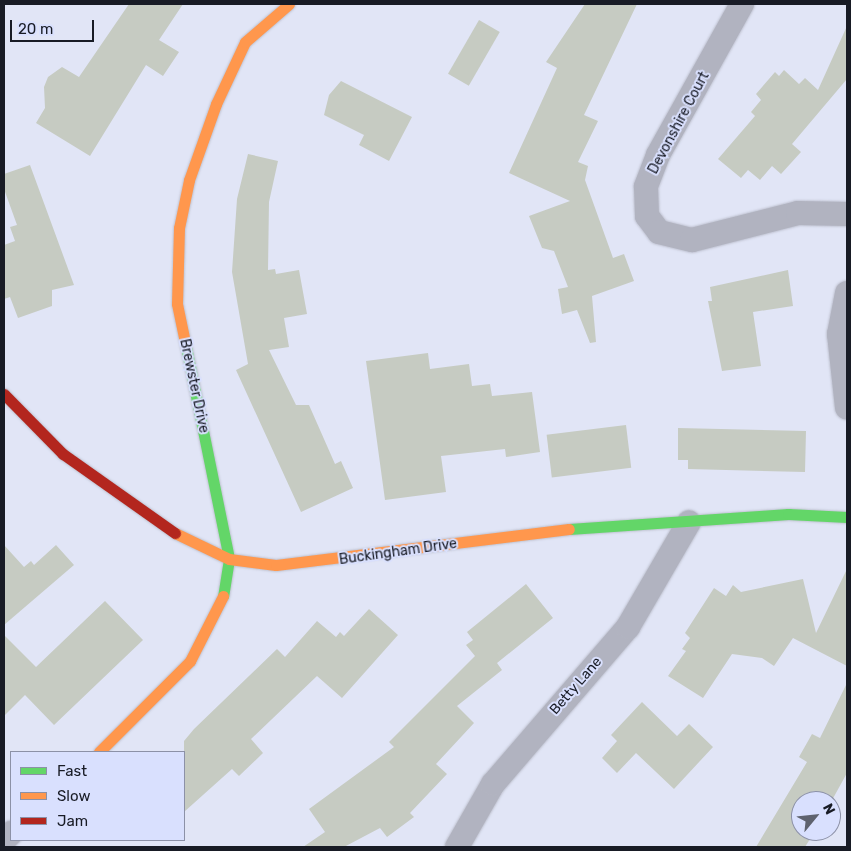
<!DOCTYPE html>
<style>
body{margin:0}
#map{position:relative;width:851px;height:851px;overflow:hidden;background:#e1e5f6;font-family:Rubik,sans-serif}
div>[style]{position:absolute}
.building>*{inset:0;background:#c6cbc2;transform-origin:0 0}
.roads{filter:drop-shadow(0 0 1px #bec1cf) drop-shadow(0 0 1px #bec1cf)}
.street>*{height:24px;margin:-12px;padding:0 12px;transform-origin:12px;border-radius:12px;background:#b1b3c0}
.fast>*{height:11px;margin:-5.5px;padding:0 5.5px;transform-origin:5.5px;border-radius:5.5px;background:#63d668}
.slow>*{height:11px;margin:-5.5px;padding:0 5.5px;transform-origin:5.5px;border-radius:5.5px;background:#ff974d}
.jam>*{height:11px;margin:-5.5px;padding:0 5.5px;transform-origin:5.5px;border-radius:5.5px;background:#b3261e}
span{translate:-50% -50%;white-space:nowrap;text-align:center;line-height:1.15;-webkit-text-stroke:4px #d9e0fe;paint-order:stroke}
.street-label{font-size:14px;color:#181b25}
.frame{position:absolute;inset:0;border:5px solid #181b25;pointer-events:none}
.legend{position:absolute;left:10px;top:751px;width:175px;height:90px;box-sizing:border-box;background:#d9e0fe;border:1px solid #8c91a7;margin:0;padding:6px 9px;list-style:none;font-size:15px;color:#181b25}
.legend li{display:flex;align-items:center;gap:10px;height:25px}
.legend b{width:25px;border:1px solid #8c91a7}
.north{position:absolute;left:791px;top:791px;width:50px;height:50px;box-sizing:border-box;background:#d9e0fe;border:1px solid #8c91a7;border-radius:50%;rotate:62deg;font-size:14px;font-weight:700;line-height:20px;text-align:center;color:#181b25}
.north::after{content:'';display:block;margin:auto;width:18px;height:22px;background:#5e626e;clip-path:polygon(50% 0,100% 100%,50% 72%,0 100%)}
.scale{position:absolute;left:10px;top:20px;width:84px;height:22px;box-sizing:border-box;border:2px solid #181b25;border-top:0;padding-left:6px;font-size:15px;line-height:18px;white-space:nowrap;color:#181b25;-webkit-text-stroke:4px #d9e0fe;paint-order:stroke}
</style>
<div id="map">
<div class="building">
<div style="clip-path:polygon(129px 4px,183px 4px,159px 40px,179px 52px,163px 76px,146px 65px,90px 156px,36px 123px,45px 108px,44px 87px,48px 77px,62px 67px,79px 77px)"></div>
<div style="clip-path:polygon(585px 4px,637px 4px,584px 115px,598px 121px,578px 162px,588px 166px,585px 180px,613px 258px,624px 254px,634px 281px,592px 296px,596px 342px,590px 343px,577px 310px,562px 314px,558px 289px,568px 287px,554px 251px,542px 248px,529px 216px,570px 201px,509px 173px,557px 68px,546px 62px)"></div>
<div style="left:479px;top:20px;width:24px;height:62px;rotate:30deg"></div>
<div style="clip-path:polygon(847px 26px,847px 79px,792px 144px,801px 152px,781px 174px,772px 166px,760px 180px,748px 170px,741px 178px,718px 159px,755px 116px,751px 112px,761px 100px,756px 94px,775px 72px,779px 76px,784px 70px,799px 84px,805px 78px,818px 90px)"></div>
<div style="clip-path:polygon(341px 81px,412px 117px,389px 161px,359px 145px,364px 135px,324px 115px,329px 95px)"></div>
<div style="clip-path:polygon(248px 154px,278px 161px,269px 202px,268px 270px,275px 269px,276px 274px,299px 270px,307px 314px,284px 318px,289px 347px,269px 350px,296px 405px,309px 405px,335px 464px,341px 461px,353px 488px,301px 512px,236px 370px,248px 364px,232px 272px,237px 199px)"></div>
<div style="clip-path:polygon(30px 165px,74px 285px,52px 290px,52px 306px,18px 318px,10px 297px,4px 299px,4px 245px,15px 241px,10px 227px,17px 225px,4px 189px,4px 174px)"></div>
<div style="clip-path:polygon(788px 270px,793px 306px,753px 312px,761px 366px,722px 371px,708px 301px,712px 301px,710px 287px)"></div>
<div style="clip-path:polygon(428px 353px,430px 369px,469px 364px,472px 386px,490px 384px,492px 396px,532px 392px,540px 452px,506px 457px,505px 449px,441px 456px,446px 492px,385px 500px,366px 361px)"></div>
<div style="left:626px;top:425px;width:43px;height:80px;rotate:83deg"></div>
<div style="clip-path:polygon(678px 428px,806px 431px,805px 472px,688px 469px,688px 460px,678px 460px)"></div>
<div style="clip-path:polygon(4px 545px,24px 567px,31px 561px,34px 565px,56px 545px,74px 565px,4px 625px)"></div>
<div style="clip-path:polygon(847px 569px,847px 666px,793px 638px,774px 666px,762px 658px,732px 654px,703px 698px,668px 676px,686px 651px,682px 649px,690px 638px,685px 633px,714px 588px,726px 596px,733px 585px,741px 592px,803px 579px,816px 633px)"></div>
<div style="clip-path:polygon(526px 584px,553px 618px,497px 663px,502px 670px,457px 706px,474px 723px,436px 764px,447px 774px,410px 813px,414px 817px,387px 837px,380px 828px,344px 847px,303px 847px,325px 832px,309px 809px,394px 747px,389px 742px,475px 656px,466px 645px,473px 640px,467px 632px)"></div>
<div style="clip-path:polygon(105px 601px,143px 640px,54px 725px,25px 695px,4px 716px,4px 635px,36px 667px)"></div>
<div style="clip-path:polygon(369px 609px,398px 635px,342px 698px,317px 676px,251px 739px,263px 753px,239px 776px,232px 769px,184px 812px,184px 741px,194px 729px,277px 649px,285px 657px,317px 621px,336px 637px,340px 632px,344px 636px)"></div>
<div style="clip-path:polygon(847px 683px,847px 773px,831px 802px,801px 801px,801px 831px,815px 831px,805px 847px,756px 847px,807px 762px,799px 757px,812px 734px,820px 738px)"></div>
<div style="clip-path:polygon(642px 702px,677px 736px,689px 724px,713px 747px,674px 789px,636px 753px,617px 773px,602px 758px,617px 741px,611px 735px)"></div>
</div>
<div class="roads">
<div class="street">
<div style="left:742px;top:4px;width:173px;rotate:119.1deg"></div>
<div style="left:658px;top:155px;width:34px;rotate:111deg"></div>
<div style="left:646px;top:187px;width:29px;rotate:88deg"></div>
<div style="left:647px;top:216px;width:20px;rotate:53deg"></div>
<div style="left:659px;top:232px;width:34px;rotate:14deg"></div>
<div style="left:692px;top:240px;width:109px;rotate:-14.3deg"></div>
<div style="left:798px;top:213px;width:49px;rotate:1.2deg"></div>
<div style="left:847px;top:293px;width:42px;rotate:101deg"></div>
<div style="left:839px;top:334px;width:74px;rotate:83.8deg"></div>
<div style="left:4px;top:840px;width:10px;rotate:-45deg"></div>
<div style="left:457px;top:847px;width:73px;rotate:-60.3deg"></div>
<div style="left:493px;top:784px;width:207px;rotate:-49.3deg"></div>
<div style="left:628px;top:627px;width:121px;rotate:-59.8deg"></div>
</div>
<div class="fast">
<div style="left:186px;top:347px;width:216px;rotate:78.5deg"></div>
<div style="left:229px;top:559px;width:37px;rotate:99deg"></div>
<div style="left:569px;top:529px;width:220px;rotate:-3.9deg"></div>
<div style="left:788px;top:514px;width:59px;rotate:2.9deg"></div>
</div>
<div class="slow">
<div style="left:186px;top:347px;width:44px;rotate:-101.8deg"></div>
<div style="left:177px;top:304px;width:76px;rotate:-88.5deg"></div>
<div style="left:179px;top:228px;width:49px;rotate:-78.2deg"></div>
<div style="left:189px;top:180px;width:81px;rotate:-70.4deg"></div>
<div style="left:216px;top:104px;width:68px;rotate:-64.9deg"></div>
<div style="left:245px;top:42px;width:58px;rotate:-40.8deg"></div>
<div style="left:175px;top:533px;width:60px;rotate:25.7deg"></div>
<div style="left:229px;top:559px;width:47px;rotate:7.3deg"></div>
<div style="left:276px;top:565px;width:295px;rotate:-7deg"></div>
<div style="left:99px;top:752px;width:129px;rotate:-45deg"></div>
<div style="left:190px;top:661px;width:73px;rotate:-63.1deg"></div>
</div>
<div class="jam">
<div style="left:4px;top:394px;width:84px;rotate:45.5deg"></div>
<div style="left:63px;top:454px;width:137px;rotate:35.2deg"></div>
</div>
</div>
<div class="street-label">
<span style="left:679px;top:123px;rotate:-62deg">Devonshire Court</span>
<span style="left:194px;top:386px;rotate:78deg">Brewster Drive</span>
<span style="left:398px;top:552px;rotate:-8deg">Buckingham Drive</span>
<span style="left:576px;top:686px;rotate:-49deg">Betty Lane</span>
</div>
<div class="frame"></div>
<ul class="legend">
<li><b style="height:6px;background:#63d668"></b>Fast</li>
<li><b style="height:6px;background:#ff974d"></b>Slow</li>
<li><b style="height:6px;background:#b3261e"></b>Jam</li>
</ul>
<div class="north">N</div>
<div class="scale">20 m</div>
</div>
